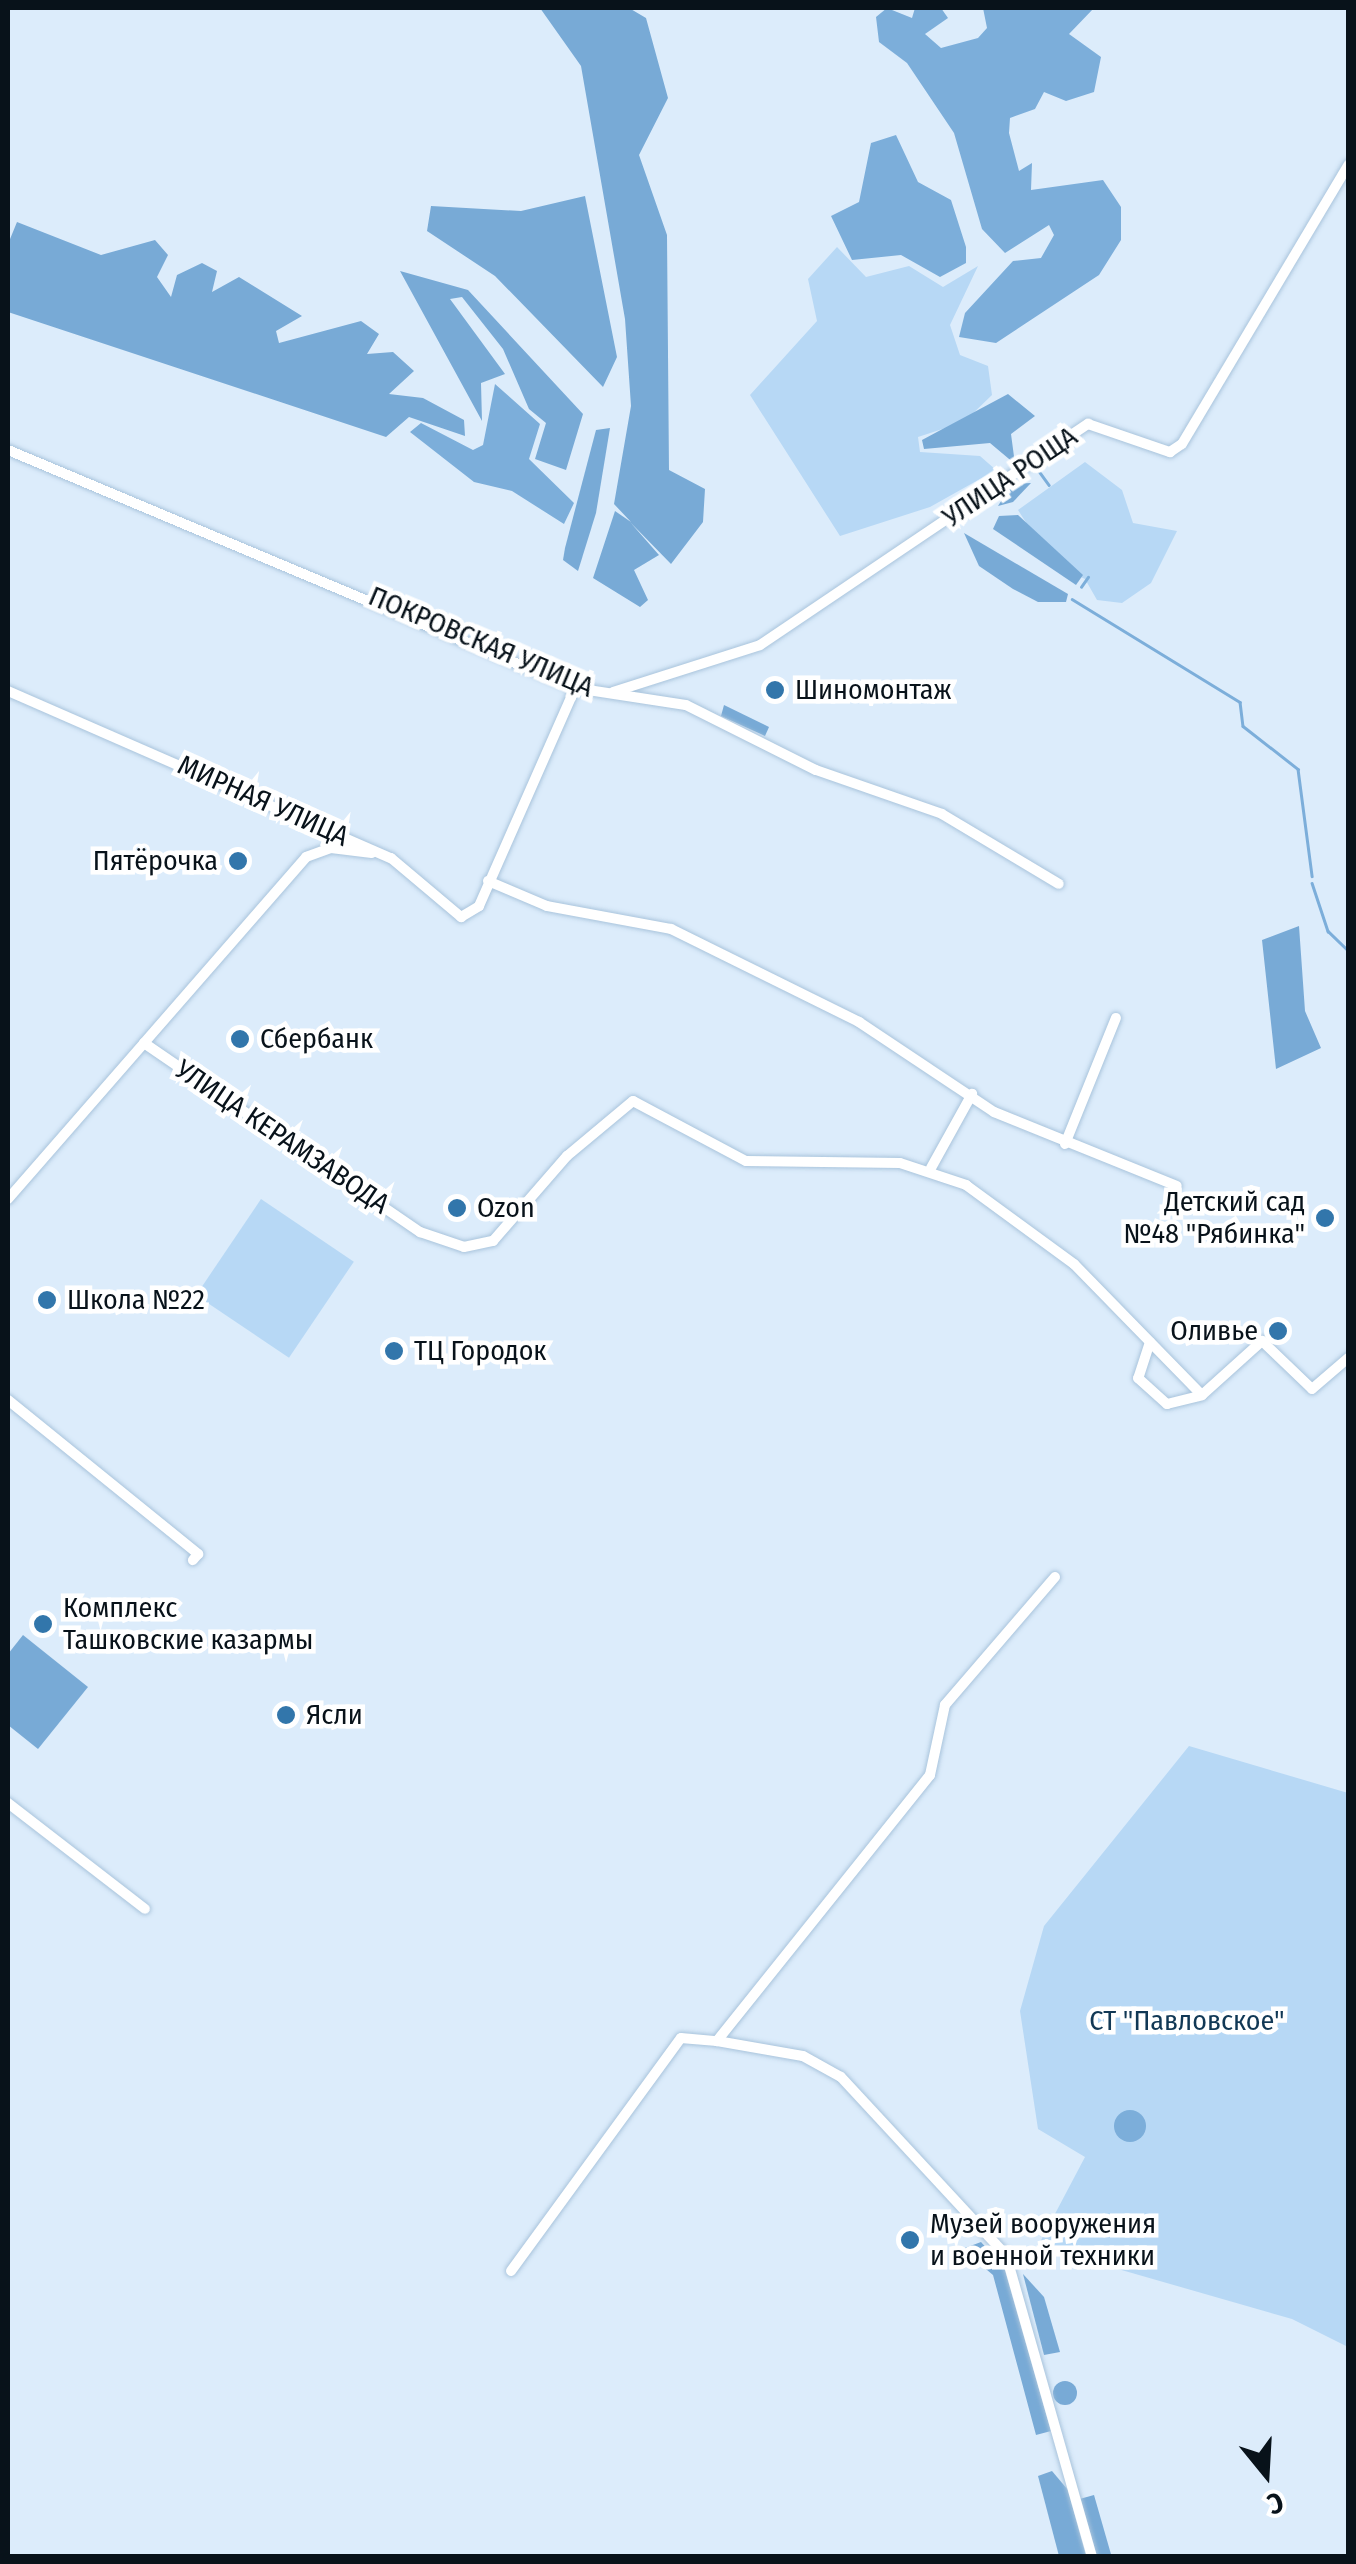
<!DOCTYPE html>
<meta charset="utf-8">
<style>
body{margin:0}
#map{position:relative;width:1356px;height:2564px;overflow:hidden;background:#dcecfb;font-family:"Fira Sans Condensed",sans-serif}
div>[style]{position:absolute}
.green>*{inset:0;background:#b7d8f5;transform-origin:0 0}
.forest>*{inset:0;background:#78aad6;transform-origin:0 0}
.round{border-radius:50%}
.water>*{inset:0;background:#7caeda}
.stream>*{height:2.5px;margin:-1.25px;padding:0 1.25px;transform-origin:1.25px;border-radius:1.25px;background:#7caeda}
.roads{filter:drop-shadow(0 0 2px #a9c4dc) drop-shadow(0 0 2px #a9c4dc)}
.minor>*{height:10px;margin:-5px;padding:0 5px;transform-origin:5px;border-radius:5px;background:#fff}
.dots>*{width:28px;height:28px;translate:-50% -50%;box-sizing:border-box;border:5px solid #fff;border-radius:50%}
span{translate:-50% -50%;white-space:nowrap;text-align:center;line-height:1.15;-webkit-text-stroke:9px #fff;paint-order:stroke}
.street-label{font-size:28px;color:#08121a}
.poi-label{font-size:28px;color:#08121a}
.left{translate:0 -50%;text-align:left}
.right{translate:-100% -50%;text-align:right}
.park-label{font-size:28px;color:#113855}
.frame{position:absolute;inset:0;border:10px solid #08121a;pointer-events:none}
.north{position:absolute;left:1216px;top:2424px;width:100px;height:100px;-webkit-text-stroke:8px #fff;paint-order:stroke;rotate:162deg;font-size:28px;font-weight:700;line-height:40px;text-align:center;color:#08121a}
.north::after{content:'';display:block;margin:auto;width:35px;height:45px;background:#08121a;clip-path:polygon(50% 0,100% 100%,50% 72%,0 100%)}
</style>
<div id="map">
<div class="green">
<div style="clip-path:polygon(837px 247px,866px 277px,909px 266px,943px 287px,978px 266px,950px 325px,960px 355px,988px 366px,992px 395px,964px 422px,918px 437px,920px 452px,980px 456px,996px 470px,930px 507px,840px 536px,750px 395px,817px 321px,808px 279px)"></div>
<div style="clip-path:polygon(1085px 462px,1122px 490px,1133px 523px,1177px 531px,1151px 583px,1122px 603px,1097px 600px,1085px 579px,1052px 563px,1018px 510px)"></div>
<div style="left:261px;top:1199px;width:112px;height:116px;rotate:34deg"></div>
<div style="clip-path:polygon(1189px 1746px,1348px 1793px,1348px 2347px,1292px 2319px,1038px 2246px,1085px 2157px,1038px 2129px,1020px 2011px,1044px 1926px)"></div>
</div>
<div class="forest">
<div style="clip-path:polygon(540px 8px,629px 8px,646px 18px,668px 98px,639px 155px,667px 235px,669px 470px,705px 489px,703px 522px,671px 564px,630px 522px,659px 555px,634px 570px,648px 600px,640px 607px,593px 578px,615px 511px,631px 522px,614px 504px,631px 406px,625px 319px,581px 66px)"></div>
<div style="clip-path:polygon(585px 196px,617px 357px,603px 387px,495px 276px,427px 231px,431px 206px,521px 211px)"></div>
<div style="clip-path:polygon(17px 222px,101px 255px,155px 240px,168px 255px,157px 277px,171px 297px,177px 275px,202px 263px,217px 271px,212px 292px,239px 277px,302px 316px,276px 331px,279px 343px,361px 321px,379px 334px,367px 354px,393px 352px,414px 371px,389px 394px,423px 398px,464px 420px,465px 436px,409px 417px,386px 437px,8px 312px,8px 244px)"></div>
<div style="clip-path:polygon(400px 271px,468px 290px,583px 414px,566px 470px,535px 459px,546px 423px,529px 409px,503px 349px,462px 297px,450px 299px,505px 374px,481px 383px,482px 421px)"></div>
<div style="clip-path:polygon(1008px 394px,1035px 416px,1011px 434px,1015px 464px,990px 443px,924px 449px,922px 440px)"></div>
<div style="clip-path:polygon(610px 428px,596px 513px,578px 571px,563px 560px,565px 548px,596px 430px)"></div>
<div style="clip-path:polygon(1031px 483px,1013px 502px,998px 506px,1012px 484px)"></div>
<div style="clip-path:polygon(1018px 515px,1083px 575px,1076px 585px,993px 529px,999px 516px)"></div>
<div style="clip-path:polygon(964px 533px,1068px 594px,1066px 602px,1038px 602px,1013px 589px,979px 566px)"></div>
<div style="clip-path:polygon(724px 705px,769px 727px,765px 736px,721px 716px)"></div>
<div style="clip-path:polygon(1299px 926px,1305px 1011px,1321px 1048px,1276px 1069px,1262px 940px)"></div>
<div style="clip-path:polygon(23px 1635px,88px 1687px,38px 1749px,8px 1725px,8px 1654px)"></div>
<div style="clip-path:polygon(981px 2242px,1004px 2267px,1051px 2431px,1036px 2435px,993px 2275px,962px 2249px)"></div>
<div style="clip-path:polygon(1023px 2274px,1044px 2297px,1060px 2352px,1044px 2355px)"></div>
<div class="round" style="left:1053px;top:2381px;width:24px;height:24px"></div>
<div style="clip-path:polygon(1052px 2471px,1068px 2490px,1086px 2556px,1059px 2556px,1038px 2476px)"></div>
<div style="left:1094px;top:2495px;width:63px;height:14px;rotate:74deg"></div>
</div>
<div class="water">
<div style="clip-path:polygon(887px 8px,912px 18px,915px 8px,941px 8px,948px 18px,925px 34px,941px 48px,978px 38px,987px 28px,983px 8px,1094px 8px,1069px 34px,1101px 57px,1094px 92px,1066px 101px,1044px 92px,1035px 109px,1010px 118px,1009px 133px,1019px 171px,1032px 163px,1031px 190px,1103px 180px,1121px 207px,1121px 240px,1099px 275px,996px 343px,959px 337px,965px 313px,1013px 261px,1041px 258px,1054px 235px,1049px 225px,1005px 253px,982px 229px,954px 133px,907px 63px,879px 42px,876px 17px)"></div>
<div style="clip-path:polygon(896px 135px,918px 182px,951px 200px,966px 247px,966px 263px,940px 277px,901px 255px,852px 260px,831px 216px,859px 202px,871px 143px)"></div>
<div style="clip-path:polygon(495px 384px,540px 424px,529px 459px,574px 503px,564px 524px,512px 491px,474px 482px,410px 432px,421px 423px,473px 450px,483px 445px)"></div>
<div class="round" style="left:1114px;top:2110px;width:32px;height:32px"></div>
</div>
<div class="stream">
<div style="left:1025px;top:453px;width:5px;rotate:53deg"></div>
<div style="left:1036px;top:467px;width:22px;rotate:54deg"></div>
<div style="left:1081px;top:587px;width:12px;rotate:-55deg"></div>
<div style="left:1072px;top:599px;width:197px;rotate:31.5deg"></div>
<div style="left:1240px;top:702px;width:24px;rotate:83deg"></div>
<div style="left:1243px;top:726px;width:70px;rotate:38deg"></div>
<div style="left:1298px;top:769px;width:108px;rotate:82.5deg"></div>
<div style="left:1312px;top:883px;width:51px;rotate:71.6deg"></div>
<div style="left:1328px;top:931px;width:28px;rotate:44deg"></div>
</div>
<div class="roads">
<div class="minor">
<div style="left:8px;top:450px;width:615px;rotate:22.77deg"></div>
<div style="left:575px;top:688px;width:112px;rotate:8.7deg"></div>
<div style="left:686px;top:705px;width:145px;rotate:26.6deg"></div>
<div style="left:816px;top:770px;width:133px;rotate:19.2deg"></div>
<div style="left:942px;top:814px;width:136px;rotate:30.9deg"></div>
<div style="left:8px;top:691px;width:418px;rotate:23.6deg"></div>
<div style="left:391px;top:858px;width:92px;rotate:40.1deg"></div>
<div style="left:461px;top:917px;width:21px;rotate:-31deg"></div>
<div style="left:479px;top:906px;width:238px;rotate:-66.2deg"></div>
<div style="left:613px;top:692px;width:154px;rotate:-17.7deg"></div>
<div style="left:760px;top:645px;width:396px;rotate:-34deg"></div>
<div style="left:1088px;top:424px;width:87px;rotate:18.9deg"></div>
<div style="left:1170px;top:452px;width:14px;rotate:-34deg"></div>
<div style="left:1182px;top:444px;width:325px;rotate:-59.2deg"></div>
<div style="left:488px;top:881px;width:64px;rotate:23deg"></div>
<div style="left:547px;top:906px;width:126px;rotate:10.5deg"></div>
<div style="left:671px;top:929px;width:210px;rotate:26.3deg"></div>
<div style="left:859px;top:1022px;width:162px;rotate:33.7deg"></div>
<div style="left:994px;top:1112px;width:197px;rotate:22deg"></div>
<div style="left:144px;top:1043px;width:247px;rotate:-48.9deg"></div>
<div style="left:306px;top:857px;width:27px;rotate:-20deg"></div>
<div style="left:331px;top:848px;width:41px;rotate:7deg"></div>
<div style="left:1065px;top:1144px;width:136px;rotate:-68deg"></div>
<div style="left:931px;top:1168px;width:85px;rotate:-61deg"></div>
<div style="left:8px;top:1199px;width:207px;rotate:-48.9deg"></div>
<div style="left:144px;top:1043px;width:335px;rotate:34.4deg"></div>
<div style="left:420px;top:1232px;width:46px;rotate:18.8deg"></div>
<div style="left:464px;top:1247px;width:30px;rotate:-12deg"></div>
<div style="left:493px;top:1241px;width:113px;rotate:-49deg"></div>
<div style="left:567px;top:1156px;width:86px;rotate:-39.8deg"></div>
<div style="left:633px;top:1101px;width:128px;rotate:28deg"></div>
<div style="left:746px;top:1161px;width:154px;rotate:0.7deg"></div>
<div style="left:900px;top:1163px;width:70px;rotate:18.4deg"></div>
<div style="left:966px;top:1185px;width:134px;rotate:36.2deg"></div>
<div style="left:1074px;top:1264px;width:183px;rotate:45.7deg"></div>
<div style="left:1150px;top:1342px;width:38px;rotate:108deg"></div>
<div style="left:1138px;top:1378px;width:39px;rotate:42deg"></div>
<div style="left:1167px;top:1404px;width:36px;rotate:-14deg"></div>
<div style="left:1202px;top:1395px;width:81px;rotate:-42deg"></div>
<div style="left:1262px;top:1341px;width:69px;rotate:43.8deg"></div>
<div style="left:1312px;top:1389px;width:48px;rotate:-40.7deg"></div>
<div style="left:8px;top:1400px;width:245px;rotate:39deg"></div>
<div style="left:198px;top:1554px;width:8px;rotate:130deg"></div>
<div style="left:1055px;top:1577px;width:169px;rotate:130.7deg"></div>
<div style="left:945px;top:1705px;width:72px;rotate:102.1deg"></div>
<div style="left:930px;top:1775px;width:341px;rotate:128.7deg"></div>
<div style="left:717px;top:2041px;width:87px;rotate:9.9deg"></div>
<div style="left:803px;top:2056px;width:43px;rotate:28.9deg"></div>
<div style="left:841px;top:2077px;width:243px;rotate:47.2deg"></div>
<div style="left:1006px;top:2255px;width:313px;rotate:74.1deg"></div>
<div style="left:8px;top:1803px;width:173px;rotate:37.7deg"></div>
<div style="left:511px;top:2271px;width:288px;rotate:-53.9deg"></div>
<div style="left:681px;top:2038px;width:36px;rotate:5deg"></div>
</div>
</div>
<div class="dots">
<div style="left:775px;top:690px;background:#3276ab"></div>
<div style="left:238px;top:861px;background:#3276ab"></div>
<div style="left:240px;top:1039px;background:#3276ab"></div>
<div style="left:457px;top:1208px;background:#3276ab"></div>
<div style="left:1325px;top:1218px;background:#3276ab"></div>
<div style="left:47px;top:1300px;background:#3276ab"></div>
<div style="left:1278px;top:1331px;background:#3276ab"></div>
<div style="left:394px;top:1351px;background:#3276ab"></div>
<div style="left:43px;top:1624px;background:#3276ab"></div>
<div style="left:286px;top:1715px;background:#3276ab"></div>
<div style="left:910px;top:2240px;background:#3276ab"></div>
</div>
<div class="street-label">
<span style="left:1010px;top:477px;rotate:-34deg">УЛИЦА РОЩА</span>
<span style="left:481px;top:642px;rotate:23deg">ПОКРОВСКАЯ УЛИЦА</span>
<span style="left:263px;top:801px;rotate:24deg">МИРНАЯ УЛИЦА</span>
<span style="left:282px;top:1137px;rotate:34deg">УЛИЦА КЕРАМЗАВОДА</span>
</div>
<div class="poi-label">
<span class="left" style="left:795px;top:690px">Шиномонтаж</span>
<span class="right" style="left:218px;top:861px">Пятёрочка</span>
<span class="left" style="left:260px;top:1039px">Сбербанк</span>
<span class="right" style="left:1305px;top:1218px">Детский сад<br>№48 "Рябинка"</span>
<span class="left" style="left:477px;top:1208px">Ozon</span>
<span class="left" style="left:67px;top:1300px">Школа №22</span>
<span class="right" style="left:1258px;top:1331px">Оливье</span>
<span class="left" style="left:414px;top:1351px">ТЦ Городок</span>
<span class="left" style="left:63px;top:1624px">Комплекс<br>Ташковские казармы</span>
<span class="left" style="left:306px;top:1715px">Ясли</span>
<span class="left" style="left:930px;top:2240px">Музей вооружения<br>и военной техники</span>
</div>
<div class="park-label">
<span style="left:1187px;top:2021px">СТ "Павловское"</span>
</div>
<div class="frame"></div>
<div class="north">С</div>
</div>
